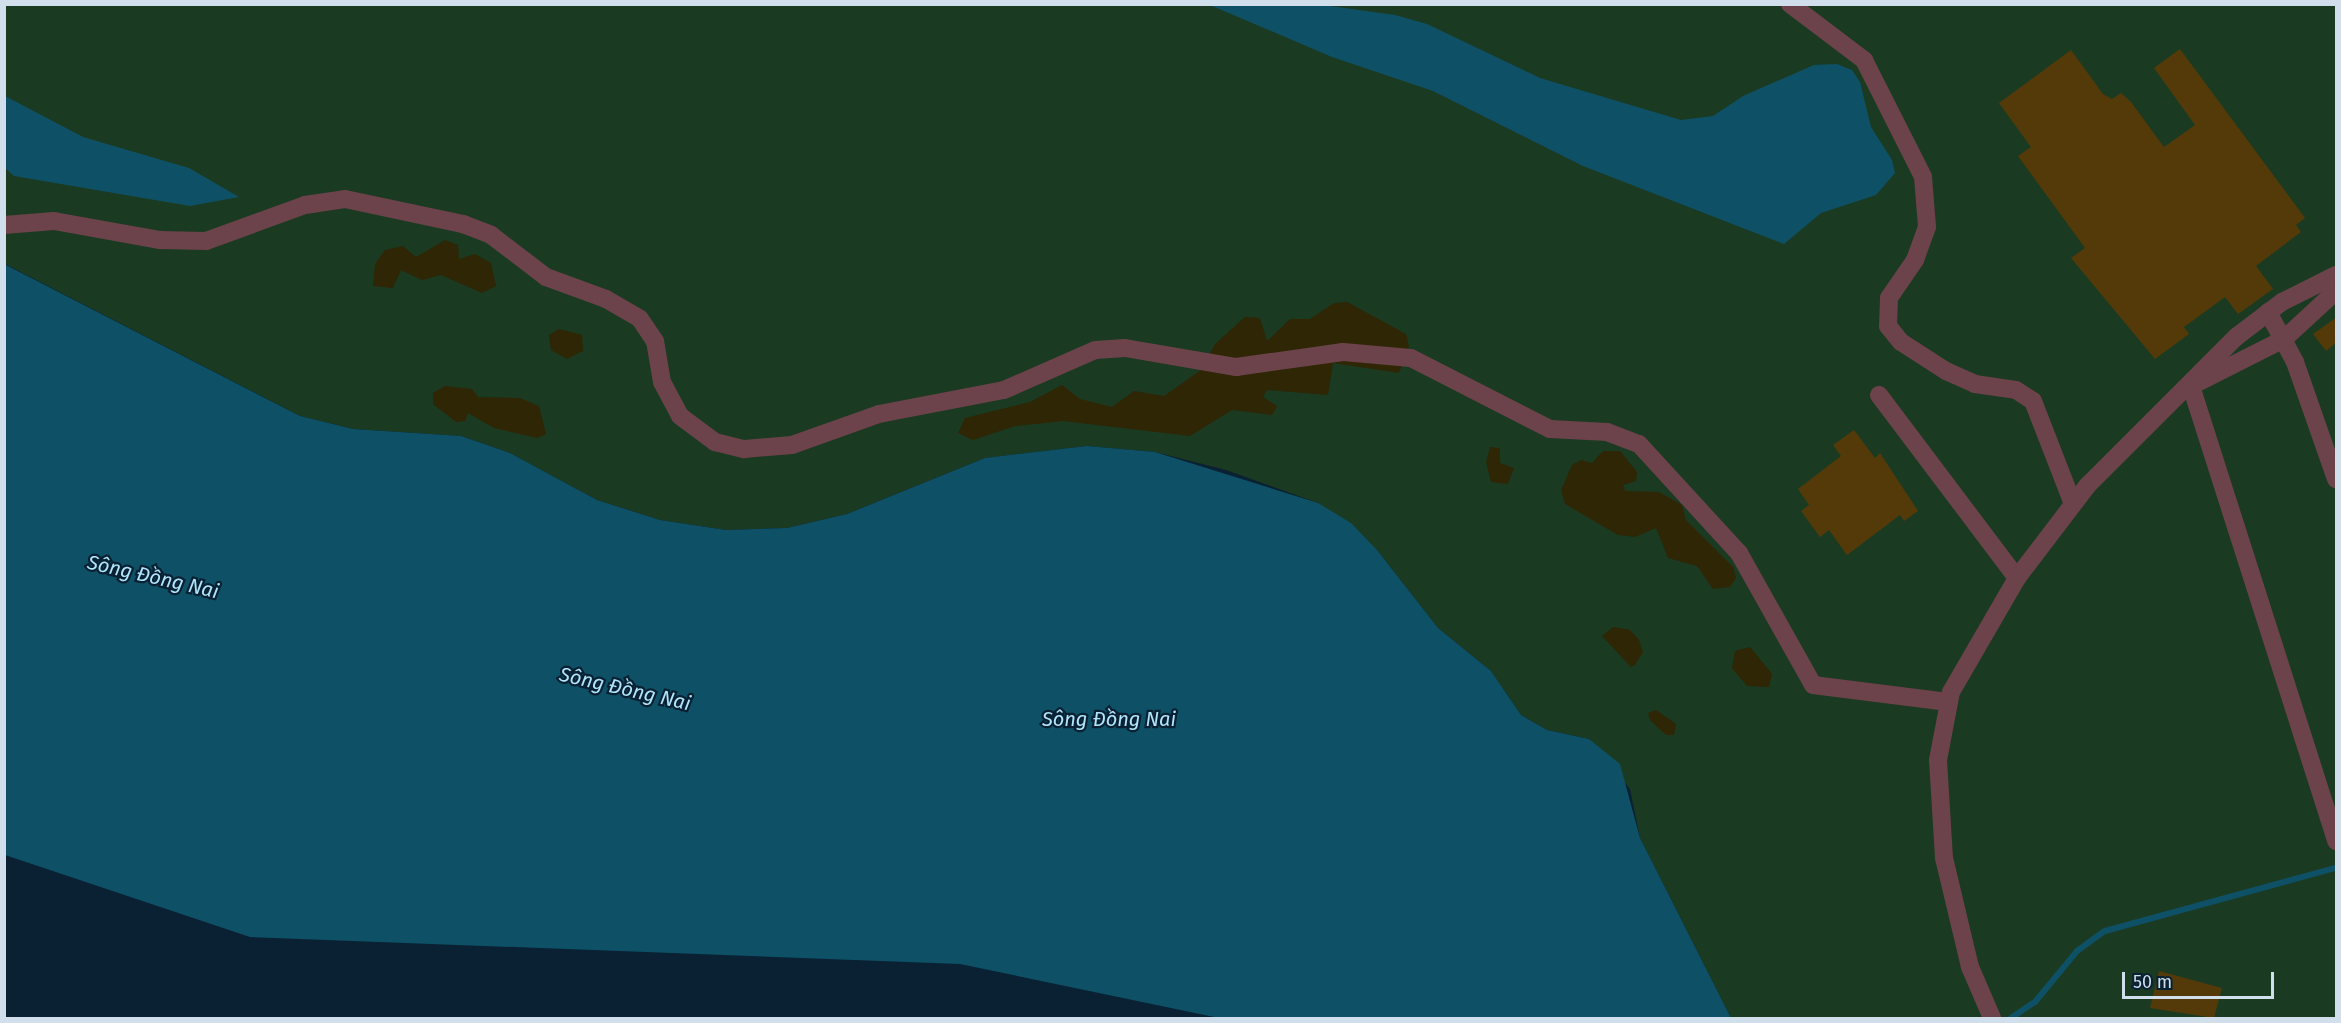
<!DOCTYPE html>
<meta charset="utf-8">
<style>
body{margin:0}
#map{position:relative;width:2341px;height:1023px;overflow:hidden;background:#092133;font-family:"Fira Sans",sans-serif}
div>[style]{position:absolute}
.green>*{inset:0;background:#1b3a22}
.sand>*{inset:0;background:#2e2604}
.water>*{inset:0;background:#0e5166}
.stream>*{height:6px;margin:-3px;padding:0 3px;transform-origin:3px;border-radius:3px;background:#0e5166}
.building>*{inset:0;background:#553a09}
.minor>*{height:18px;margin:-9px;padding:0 9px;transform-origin:9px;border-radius:9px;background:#6c424b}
span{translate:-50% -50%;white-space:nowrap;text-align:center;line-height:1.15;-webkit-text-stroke:4.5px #092133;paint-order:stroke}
.water-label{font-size:20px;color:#b1e5fb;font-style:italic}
.frame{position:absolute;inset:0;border:6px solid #d0dfeb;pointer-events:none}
.scale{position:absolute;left:2122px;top:972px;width:152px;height:27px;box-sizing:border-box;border:3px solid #d0dfeb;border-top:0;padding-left:8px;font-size:18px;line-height:21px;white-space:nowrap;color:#d0dfeb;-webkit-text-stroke:4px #092133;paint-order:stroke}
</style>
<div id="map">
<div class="green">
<div style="clip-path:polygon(4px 5px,2336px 5px,2336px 1018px,1731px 1018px,1640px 838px,1630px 789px,1589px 739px,1547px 730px,1521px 715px,1491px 671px,1438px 628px,1377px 550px,1318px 503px,1226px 470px,1155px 452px,1087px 446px,985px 458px,847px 514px,787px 528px,726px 530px,660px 520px,597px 500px,510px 453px,461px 436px,353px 429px,300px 416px,5px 264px)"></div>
</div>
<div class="sand">
<div style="clip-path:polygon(445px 240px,458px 245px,459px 259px,475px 254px,491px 263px,496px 286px,482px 293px,441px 275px,422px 280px,401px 270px,393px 288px,373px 286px,375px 264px,385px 250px,403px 246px,416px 257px)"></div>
<div style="clip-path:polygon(1347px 302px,1406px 334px,1409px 346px,1399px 373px,1333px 363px,1328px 395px,1267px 390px,1263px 397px,1277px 406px,1272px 415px,1232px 410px,1190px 436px,1063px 421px,1015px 426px,973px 440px,958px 433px,965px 418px,1030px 402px,1062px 385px,1080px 399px,1112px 407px,1134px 391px,1164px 396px,1201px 370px,1215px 344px,1245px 317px,1260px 318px,1267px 341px,1290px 319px,1310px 319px,1334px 303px)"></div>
<div style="clip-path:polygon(559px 329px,582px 335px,583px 351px,567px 359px,551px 350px,549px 335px)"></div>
<div style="clip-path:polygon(445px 386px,472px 389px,478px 397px,520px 398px,539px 406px,546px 434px,537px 438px,494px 428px,468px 413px,465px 421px,456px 422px,433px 404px,433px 393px)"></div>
<div style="clip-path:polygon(1490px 447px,1500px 448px,1500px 463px,1514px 468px,1508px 484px,1491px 482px,1486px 462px)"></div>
<div style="clip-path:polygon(1603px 451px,1620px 451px,1637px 472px,1636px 481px,1623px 485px,1625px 491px,1659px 492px,1682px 505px,1686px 520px,1733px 567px,1736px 578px,1730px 587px,1713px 589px,1697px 566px,1668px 558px,1656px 528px,1635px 537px,1618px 535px,1565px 504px,1561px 490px,1572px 465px,1581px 460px,1592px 463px)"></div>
<div style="clip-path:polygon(1613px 627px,1630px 630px,1639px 640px,1643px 652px,1635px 665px,1631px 667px,1602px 636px)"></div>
<div style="clip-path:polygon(1750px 647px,1772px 674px,1769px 687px,1747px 686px,1732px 668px,1735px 651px)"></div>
<div style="clip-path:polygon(1656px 710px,1676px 724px,1674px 735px,1666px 735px,1650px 720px,1648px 713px)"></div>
</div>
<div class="water">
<div style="clip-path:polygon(1210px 5px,1323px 5px,1395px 15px,1427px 24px,1540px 78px,1681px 120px,1713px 116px,1743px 96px,1814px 65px,1837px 64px,1852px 70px,1860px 82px,1871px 127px,1892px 160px,1895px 173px,1876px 195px,1821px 213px,1784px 244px,1583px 166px,1433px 91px,1332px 57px)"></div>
<div style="clip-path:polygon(5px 96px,83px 137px,189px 168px,239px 197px,190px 206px,14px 176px,5px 168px)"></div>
<div style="clip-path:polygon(4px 264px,300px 416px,353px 429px,461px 436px,510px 453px,597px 500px,660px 520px,726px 530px,787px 528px,847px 514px,985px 458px,1087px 446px,1155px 452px,1318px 503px,1351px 523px,1377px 550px,1438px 628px,1491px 671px,1521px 715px,1547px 730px,1589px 739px,1620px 764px,1640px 838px,1731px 1018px,1219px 1018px,960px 964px,250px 937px,5px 855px)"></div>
</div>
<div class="stream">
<div style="left:2011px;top:1018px;width:29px;rotate:-34deg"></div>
<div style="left:2035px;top:1002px;width:66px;rotate:-50.5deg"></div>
<div style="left:2077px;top:951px;width:34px;rotate:-36deg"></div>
<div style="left:2105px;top:931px;width:239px;rotate:-15.3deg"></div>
</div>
<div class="building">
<div style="clip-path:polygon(2180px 49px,2305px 218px,2296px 225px,2301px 232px,2256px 266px,2273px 289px,2238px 314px,2225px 297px,2184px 327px,2189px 334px,2155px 359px,2071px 258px,2085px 248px,2018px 156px,2031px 147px,1999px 103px,2071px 50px,2103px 94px,2112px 99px,2121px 93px,2131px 102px,2164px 147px,2195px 125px,2154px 68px)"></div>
<div style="clip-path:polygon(2337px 317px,2337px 342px,2326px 351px,2313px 334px)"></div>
<div style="clip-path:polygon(1854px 430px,1875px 458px,1880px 453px,1918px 511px,1904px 521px,1900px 515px,1847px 555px,1829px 530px,1820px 537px,1801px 511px,1809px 505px,1798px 489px,1841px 456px,1833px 445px)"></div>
<div style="clip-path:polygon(2159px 971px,2222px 988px,2214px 1018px,2150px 1008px)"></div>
</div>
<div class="minor">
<div style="left:1790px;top:4px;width:93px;rotate:37.1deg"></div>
<div style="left:1864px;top:60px;width:131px;rotate:63.2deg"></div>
<div style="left:1923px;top:177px;width:50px;rotate:85.4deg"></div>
<div style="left:1927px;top:227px;width:35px;rotate:110deg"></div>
<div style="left:1915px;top:260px;width:46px;rotate:124.4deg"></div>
<div style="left:1889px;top:298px;width:28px;rotate:92deg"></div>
<div style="left:1888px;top:326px;width:21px;rotate:51deg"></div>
<div style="left:1901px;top:342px;width:54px;rotate:32.8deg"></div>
<div style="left:1946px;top:371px;width:32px;rotate:24deg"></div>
<div style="left:1975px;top:384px;width:41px;rotate:8.3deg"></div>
<div style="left:2016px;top:390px;width:20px;rotate:33deg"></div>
<div style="left:2033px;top:401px;width:110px;rotate:68.8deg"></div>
<div style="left:4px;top:225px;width:50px;rotate:-4.6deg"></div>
<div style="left:54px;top:221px;width:108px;rotate:10.2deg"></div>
<div style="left:160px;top:240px;width:46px;rotate:1.2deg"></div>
<div style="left:206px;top:241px;width:105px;rotate:-20deg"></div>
<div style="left:305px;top:205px;width:40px;rotate:-8.5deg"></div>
<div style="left:345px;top:199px;width:121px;rotate:12deg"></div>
<div style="left:463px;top:224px;width:30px;rotate:21deg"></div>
<div style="left:491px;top:235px;width:69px;rotate:37.4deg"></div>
<div style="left:546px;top:277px;width:64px;rotate:20.1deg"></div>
<div style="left:606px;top:299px;width:39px;rotate:30deg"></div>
<div style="left:640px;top:319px;width:27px;rotate:56deg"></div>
<div style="left:655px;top:341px;width:42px;rotate:80.3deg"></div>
<div style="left:662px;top:382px;width:38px;rotate:62deg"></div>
<div style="left:680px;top:416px;width:44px;rotate:36.6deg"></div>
<div style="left:715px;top:442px;width:30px;rotate:14deg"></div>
<div style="left:744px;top:449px;width:48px;rotate:-4.8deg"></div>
<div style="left:792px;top:445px;width:92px;rotate:-19.6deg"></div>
<div style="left:879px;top:414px;width:127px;rotate:-10.9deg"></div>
<div style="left:1004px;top:390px;width:99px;rotate:-23.7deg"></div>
<div style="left:1095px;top:350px;width:30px;rotate:-4deg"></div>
<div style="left:1125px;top:348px;width:113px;rotate:9.7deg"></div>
<div style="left:1236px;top:367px;width:108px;rotate:-8deg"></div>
<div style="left:1343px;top:352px;width:68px;rotate:5deg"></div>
<div style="left:1411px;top:358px;width:156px;rotate:27.1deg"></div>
<div style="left:1550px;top:429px;width:57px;rotate:3deg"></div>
<div style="left:1607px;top:432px;width:34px;rotate:21deg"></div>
<div style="left:1639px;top:444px;width:148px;rotate:47.5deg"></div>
<div style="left:1739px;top:553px;width:151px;rotate:60.7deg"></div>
<div style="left:1813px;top:685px;width:136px;rotate:7.2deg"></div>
<div style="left:2268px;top:312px;width:57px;rotate:61.6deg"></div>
<div style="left:2295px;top:362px;width:124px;rotate:70.7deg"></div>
<div style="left:2193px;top:385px;width:102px;rotate:-26.8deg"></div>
<div style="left:2284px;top:339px;width:71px;rotate:-42.7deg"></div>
<div style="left:2191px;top:386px;width:478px;rotate:72.3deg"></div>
<div style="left:1879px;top:395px;width:229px;rotate:53deg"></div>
<div style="left:1992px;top:1018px;width:56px;rotate:-113.3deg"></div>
<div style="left:1970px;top:967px;width:112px;rotate:-103.4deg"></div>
<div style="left:1944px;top:858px;width:98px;rotate:-93.5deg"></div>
<div style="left:1938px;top:760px;width:69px;rotate:-79.2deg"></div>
<div style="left:1951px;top:692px;width:132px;rotate:-59.9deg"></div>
<div style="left:2017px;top:578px;width:116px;rotate:-52.7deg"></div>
<div style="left:2087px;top:486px;width:211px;rotate:-45deg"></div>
<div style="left:2236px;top:337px;width:58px;rotate:-37.3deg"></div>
<div style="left:2282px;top:302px;width:60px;rotate:-26.6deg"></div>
</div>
<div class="water-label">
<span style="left:153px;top:577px;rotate:13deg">Sông Đồng Nai</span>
<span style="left:625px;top:689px;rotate:13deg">Sông Đồng Nai</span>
<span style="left:1109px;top:719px">Sông Đồng Nai</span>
</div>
<div class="frame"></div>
<div class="scale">50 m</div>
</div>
